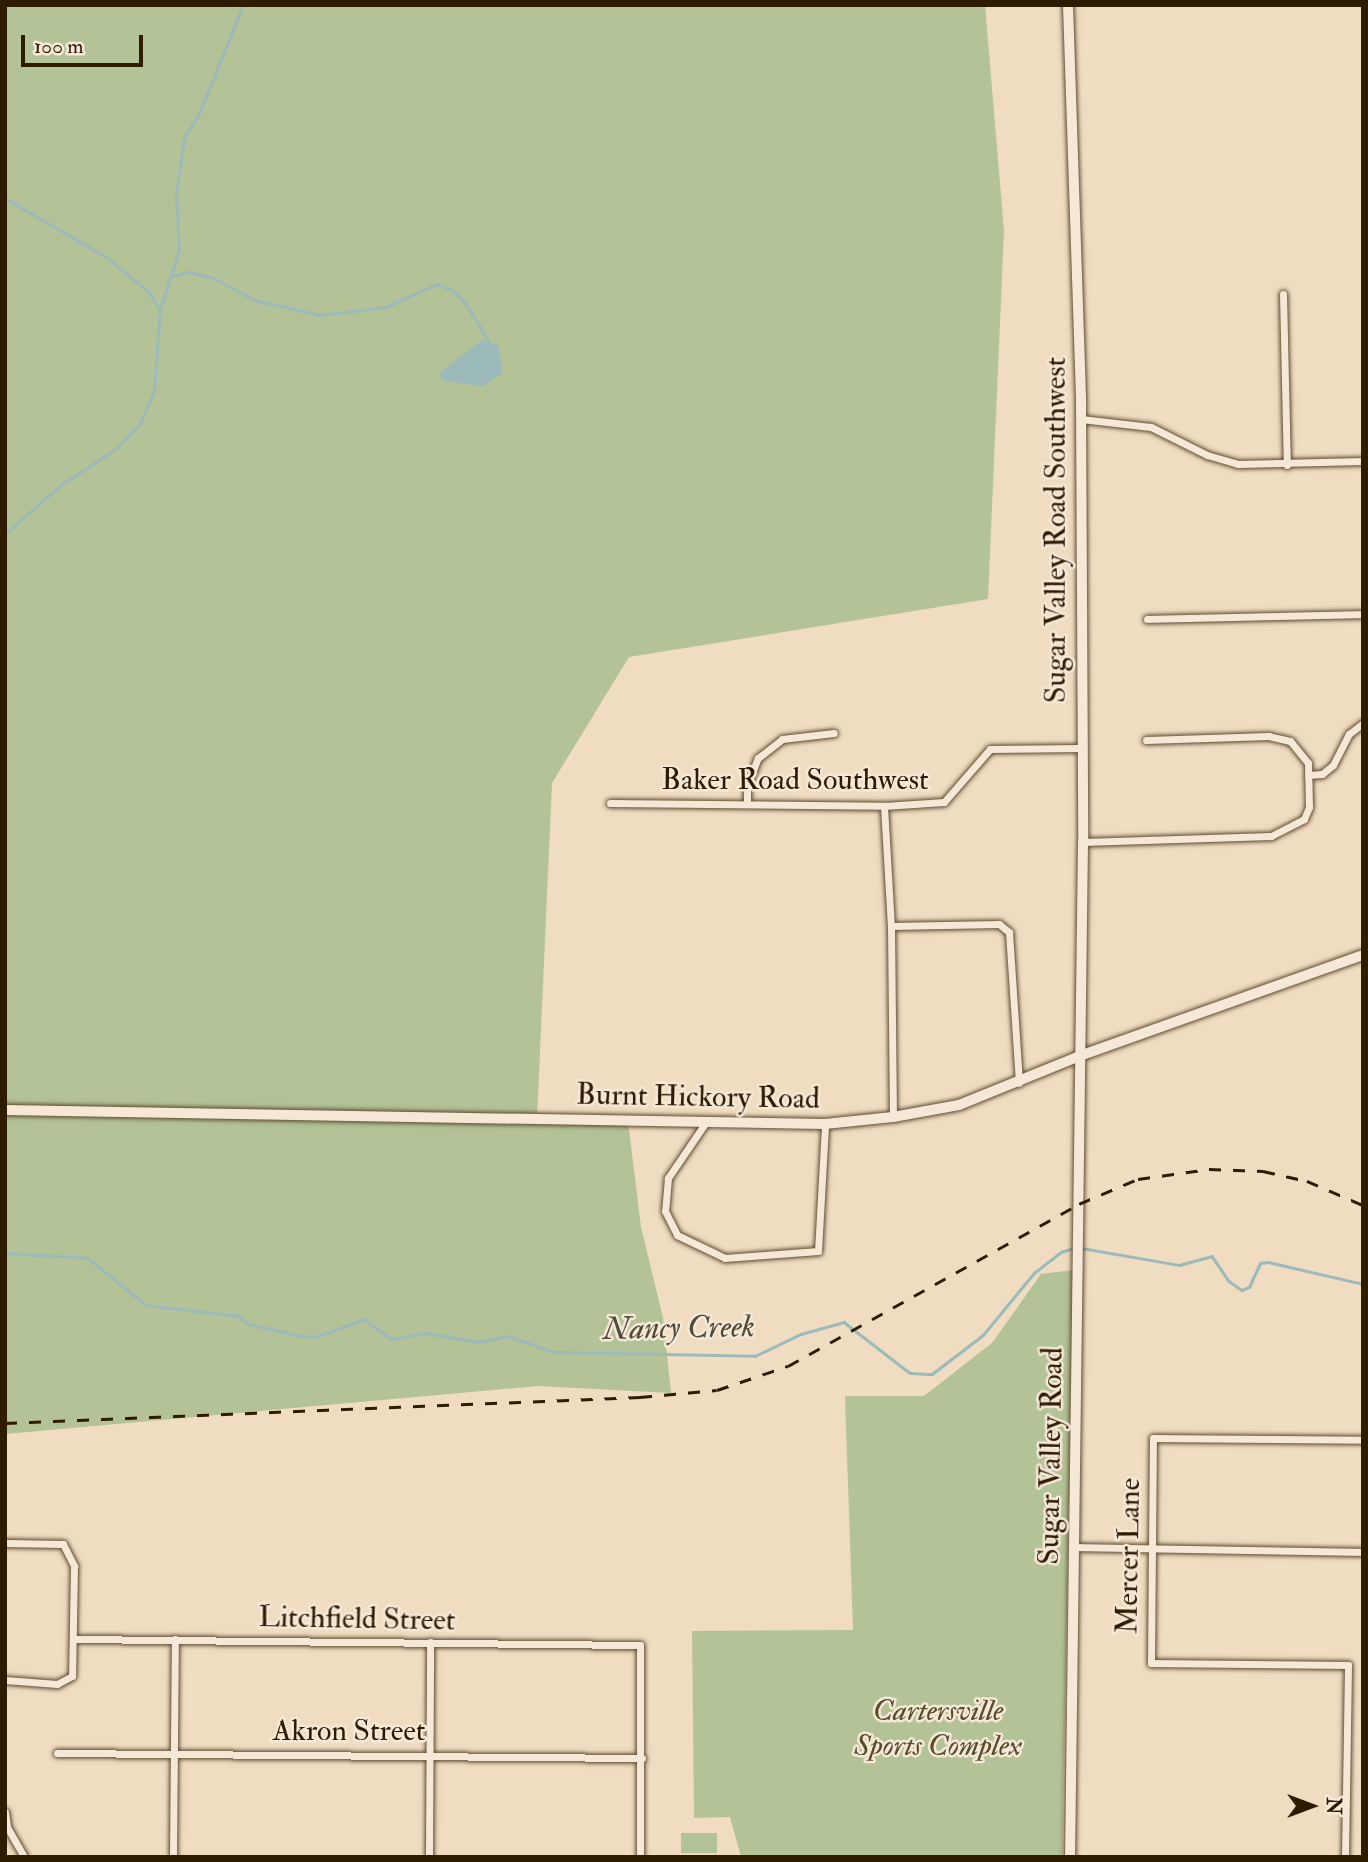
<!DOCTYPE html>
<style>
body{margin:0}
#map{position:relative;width:1368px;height:1862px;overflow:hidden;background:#efdcc1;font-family:"IM FELL Double Pica",serif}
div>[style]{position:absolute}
.green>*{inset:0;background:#b3c297;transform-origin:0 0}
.water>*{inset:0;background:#9bbab9}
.stream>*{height:2.5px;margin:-1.25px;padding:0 1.25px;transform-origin:1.25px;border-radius:1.25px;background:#9bbab9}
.roads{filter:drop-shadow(0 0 2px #5f4b30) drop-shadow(0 0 2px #5f4b30)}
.street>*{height:7px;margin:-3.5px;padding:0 3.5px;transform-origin:3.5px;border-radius:3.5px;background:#f5e8d7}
.secondary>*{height:10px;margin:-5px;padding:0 5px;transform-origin:5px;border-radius:5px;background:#f5e8d7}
.rail>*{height:2.5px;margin-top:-1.25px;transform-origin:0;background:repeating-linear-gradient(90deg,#2f1b00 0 12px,transparent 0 24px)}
span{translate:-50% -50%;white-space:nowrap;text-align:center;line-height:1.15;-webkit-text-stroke:5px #f5e8d7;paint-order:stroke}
.street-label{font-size:30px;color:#2f1b00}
.park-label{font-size:30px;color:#574d2d;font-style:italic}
.water-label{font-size:32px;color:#4f4b38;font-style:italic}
.frame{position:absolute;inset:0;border:7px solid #2f1b00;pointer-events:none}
.north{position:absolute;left:1277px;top:1771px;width:70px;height:70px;-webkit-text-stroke:5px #f5e8d7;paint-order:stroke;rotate:90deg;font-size:19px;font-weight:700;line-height:28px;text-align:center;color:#2f1b00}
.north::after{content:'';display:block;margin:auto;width:24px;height:32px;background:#2f1b00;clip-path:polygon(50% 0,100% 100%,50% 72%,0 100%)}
.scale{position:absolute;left:21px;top:35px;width:122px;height:32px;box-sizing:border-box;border:4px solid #2f1b00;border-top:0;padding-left:9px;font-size:21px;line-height:24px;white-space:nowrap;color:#2f1b00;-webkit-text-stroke:5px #f5e8d7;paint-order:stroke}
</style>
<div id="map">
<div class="green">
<div style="clip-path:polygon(5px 5px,985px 5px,1004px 231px,988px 599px,629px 657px,552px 783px,537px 1119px,628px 1121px,641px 1227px,663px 1318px,671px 1393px,538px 1386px,5px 1434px)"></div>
<div style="clip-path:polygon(1073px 1270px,1062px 1857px,741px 1857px,730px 1817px,694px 1818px,692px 1631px,853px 1630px,845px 1396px,924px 1396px,992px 1343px,1041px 1274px)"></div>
<div style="left:681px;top:1833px;width:36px;height:20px"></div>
</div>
<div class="water">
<div style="clip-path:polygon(482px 340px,498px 345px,503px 373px,483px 386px,442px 381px,439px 373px)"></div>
</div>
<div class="stream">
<div style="left:5px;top:198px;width:119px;rotate:30.2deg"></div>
<div style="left:108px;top:258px;width:55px;rotate:39.8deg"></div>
<div style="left:150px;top:293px;width:20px;rotate:60deg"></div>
<div style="left:174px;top:276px;width:15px;rotate:-16deg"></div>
<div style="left:188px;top:272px;width:26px;rotate:13deg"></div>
<div style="left:213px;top:278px;width:47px;rotate:27.6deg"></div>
<div style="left:255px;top:300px;width:67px;rotate:13deg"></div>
<div style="left:320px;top:315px;width:66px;rotate:-6.9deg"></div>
<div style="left:386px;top:307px;width:56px;rotate:-24.3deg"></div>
<div style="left:437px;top:284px;width:16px;rotate:22deg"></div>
<div style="left:452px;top:290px;width:18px;rotate:43deg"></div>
<div style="left:465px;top:302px;width:46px;rotate:58.4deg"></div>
<div style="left:5px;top:534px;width:76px;rotate:-41.3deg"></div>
<div style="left:62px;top:484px;width:66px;rotate:-33.2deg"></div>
<div style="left:117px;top:448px;width:34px;rotate:-47deg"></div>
<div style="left:140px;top:423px;width:35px;rotate:-66deg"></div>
<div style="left:154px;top:391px;width:81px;rotate:-85.8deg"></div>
<div style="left:160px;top:310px;width:63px;rotate:-72.4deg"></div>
<div style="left:179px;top:250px;width:56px;rotate:-93.1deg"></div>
<div style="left:176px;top:194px;width:57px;rotate:-81.9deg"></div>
<div style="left:184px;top:138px;width:26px;rotate:-58deg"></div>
<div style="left:198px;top:116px;width:120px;rotate:-67.9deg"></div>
<div style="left:5px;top:1253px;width:83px;rotate:3.4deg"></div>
<div style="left:88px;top:1258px;width:75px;rotate:39deg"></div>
<div style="left:146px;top:1305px;width:93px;rotate:6.8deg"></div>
<div style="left:238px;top:1316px;width:14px;rotate:36deg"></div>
<div style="left:249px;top:1324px;width:53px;rotate:13deg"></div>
<div style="left:301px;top:1336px;width:15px;rotate:4deg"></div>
<div style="left:316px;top:1337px;width:51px;rotate:-20.6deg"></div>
<div style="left:364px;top:1319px;width:34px;rotate:36deg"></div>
<div style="left:392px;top:1339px;width:34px;rotate:-10deg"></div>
<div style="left:425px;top:1333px;width:54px;rotate:9.6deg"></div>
<div style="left:478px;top:1342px;width:31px;rotate:-11deg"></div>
<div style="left:508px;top:1336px;width:49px;rotate:19.2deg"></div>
<div style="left:554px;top:1352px;width:201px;rotate:1.1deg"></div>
<div style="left:755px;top:1356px;width:51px;rotate:-25.6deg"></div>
<div style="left:801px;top:1334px;width:45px;rotate:-15.6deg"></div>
<div style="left:844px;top:1322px;width:83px;rotate:37.7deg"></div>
<div style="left:910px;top:1373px;width:22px;rotate:3deg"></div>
<div style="left:932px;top:1374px;width:64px;rotate:-37.4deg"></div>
<div style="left:983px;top:1335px;width:80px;rotate:-50.6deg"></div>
<div style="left:1034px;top:1273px;width:34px;rotate:-38deg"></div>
<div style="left:1061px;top:1252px;width:16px;rotate:-18deg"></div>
<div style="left:1076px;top:1247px;width:105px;rotate:9.9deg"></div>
<div style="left:1179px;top:1265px;width:34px;rotate:-15deg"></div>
<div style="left:1212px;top:1256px;width:30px;rotate:56deg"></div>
<div style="left:1229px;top:1281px;width:16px;rotate:35deg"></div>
<div style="left:1242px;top:1290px;width:8px;rotate:-23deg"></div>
<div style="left:1249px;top:1287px;width:26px;rotate:-65deg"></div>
<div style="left:1260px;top:1263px;width:8px;rotate:-7deg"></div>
<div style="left:1268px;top:1262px;width:98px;rotate:13deg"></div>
</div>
<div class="roads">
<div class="street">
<div style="left:1283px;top:294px;width:171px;rotate:88.7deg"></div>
<div style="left:1081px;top:419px;width:70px;rotate:6.5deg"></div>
<div style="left:1151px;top:427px;width:63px;rotate:26.6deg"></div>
<div style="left:1207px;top:455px;width:32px;rotate:16deg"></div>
<div style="left:1238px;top:464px;width:125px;rotate:-1.4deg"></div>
<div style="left:1147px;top:619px;width:216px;rotate:-1.3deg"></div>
<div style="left:1308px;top:775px;width:14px;rotate:-4deg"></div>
<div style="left:1322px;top:774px;width:14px;rotate:-39deg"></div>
<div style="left:1333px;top:765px;width:35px;rotate:-63deg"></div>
<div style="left:1349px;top:734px;width:18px;rotate:-38deg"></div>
<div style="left:610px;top:803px;width:274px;rotate:0.6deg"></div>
<div style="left:884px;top:806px;width:60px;rotate:-3.8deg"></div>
<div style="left:944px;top:802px;width:70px;rotate:-49deg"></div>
<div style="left:990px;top:749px;width:91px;rotate:-0.6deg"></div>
<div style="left:747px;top:803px;width:17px;rotate:-90deg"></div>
<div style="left:747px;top:786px;width:30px;rotate:-69deg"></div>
<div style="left:758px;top:758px;width:31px;rotate:-38deg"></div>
<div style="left:782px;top:739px;width:52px;rotate:-6.6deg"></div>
<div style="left:884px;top:806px;width:120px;rotate:86.7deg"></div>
<div style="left:891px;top:926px;width:191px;rotate:89.4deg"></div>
<div style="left:1083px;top:842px;width:188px;rotate:-1.8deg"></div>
<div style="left:1271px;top:836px;width:37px;rotate:-27deg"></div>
<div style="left:1304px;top:819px;width:13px;rotate:-67deg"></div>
<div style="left:1309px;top:807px;width:44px;rotate:-91.3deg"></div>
<div style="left:1308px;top:763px;width:28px;rotate:-129deg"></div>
<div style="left:1290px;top:741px;width:22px;rotate:-167deg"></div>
<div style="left:1269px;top:736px;width:123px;rotate:178.1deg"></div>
<div style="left:891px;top:926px;width:108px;rotate:-1.1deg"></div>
<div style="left:999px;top:924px;width:13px;rotate:39deg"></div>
<div style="left:1009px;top:932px;width:151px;rotate:86.2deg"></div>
<div style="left:706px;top:1122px;width:68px;rotate:124.2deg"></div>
<div style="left:668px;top:1178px;width:33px;rotate:95deg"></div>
<div style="left:665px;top:1211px;width:27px;rotate:63deg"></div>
<div style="left:677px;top:1235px;width:53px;rotate:25.6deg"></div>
<div style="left:725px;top:1258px;width:93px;rotate:-4.3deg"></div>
<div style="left:818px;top:1251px;width:127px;rotate:-86.8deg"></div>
<div style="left:5px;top:1543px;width:58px;rotate:1deg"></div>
<div style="left:63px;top:1544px;width:25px;rotate:63deg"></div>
<div style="left:74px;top:1566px;width:110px;rotate:91deg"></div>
<div style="left:72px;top:1676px;width:17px;rotate:152deg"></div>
<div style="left:57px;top:1684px;width:52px;rotate:-175.6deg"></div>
<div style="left:1074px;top:1547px;width:289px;rotate:1deg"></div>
<div style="left:74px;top:1639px;width:566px;rotate:0.61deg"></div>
<div style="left:640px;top:1645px;width:212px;rotate:90deg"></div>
<div style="left:57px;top:1753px;width:585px;rotate:0.49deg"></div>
<div style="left:5px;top:1812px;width:15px;rotate:82deg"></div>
<div style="left:7px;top:1827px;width:34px;rotate:60deg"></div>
<div style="left:173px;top:1857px;width:218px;rotate:-89.5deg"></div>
<div style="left:429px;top:1857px;width:215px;rotate:-89.7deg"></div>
<div style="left:1345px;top:1857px;width:192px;rotate:-89.1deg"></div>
<div style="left:1348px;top:1665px;width:197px;rotate:-179.4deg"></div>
<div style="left:1151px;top:1663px;width:225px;rotate:-89.5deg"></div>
<div style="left:1153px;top:1438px;width:210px;rotate:0.5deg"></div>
</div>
<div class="secondary">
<div style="left:1068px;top:5px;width:399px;rotate:88.1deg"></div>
<div style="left:1081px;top:404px;width:438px;rotate:89.7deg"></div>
<div style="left:1083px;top:842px;width:1015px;rotate:90.73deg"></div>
<div style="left:5px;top:1110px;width:820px;rotate:0.98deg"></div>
<div style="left:825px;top:1124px;width:68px;rotate:-5.9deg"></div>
<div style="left:893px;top:1117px;width:67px;rotate:-10.3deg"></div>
<div style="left:959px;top:1105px;width:133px;rotate:-22.1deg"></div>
<div style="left:1082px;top:1055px;width:298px;rotate:-19.6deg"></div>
</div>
</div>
<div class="rail">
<div style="left:5px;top:1423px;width:636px;rotate:-2.34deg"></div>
<div style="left:640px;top:1397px;width:77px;rotate:-5.2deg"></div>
<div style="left:717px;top:1390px;width:75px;rotate:-18.7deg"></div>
<div style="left:788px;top:1366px;width:333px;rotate:-29.1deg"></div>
<div style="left:1079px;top:1204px;width:64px;rotate:-23deg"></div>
<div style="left:1138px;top:1179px;width:72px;rotate:-8deg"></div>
<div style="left:1209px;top:1169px;width:54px;rotate:2.1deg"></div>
<div style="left:1263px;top:1171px;width:45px;rotate:12.8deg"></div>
<div style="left:1307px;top:1181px;width:61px;rotate:23.2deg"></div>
</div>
<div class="street-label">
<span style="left:1056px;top:530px;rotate:-90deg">Sugar Valley Road Southwest</span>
<span style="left:795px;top:780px">Baker Road Southwest</span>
<span style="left:698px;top:1097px;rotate:1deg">Burnt Hickory Road</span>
<span style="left:1051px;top:1456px;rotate:-89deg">Sugar Valley Road</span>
<span style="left:1129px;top:1556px;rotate:-89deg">Mercer Lane</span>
<span style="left:357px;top:1619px;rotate:1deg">Litchfield Street</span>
<span style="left:349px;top:1731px">Akron Street</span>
</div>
<div class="park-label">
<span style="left:938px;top:1728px">Cartersville<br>Sports Complex</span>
</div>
<div class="water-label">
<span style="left:679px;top:1328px;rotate:-1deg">Nancy Creek</span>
</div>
<div class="frame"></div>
<div class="north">N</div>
<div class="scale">100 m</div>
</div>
